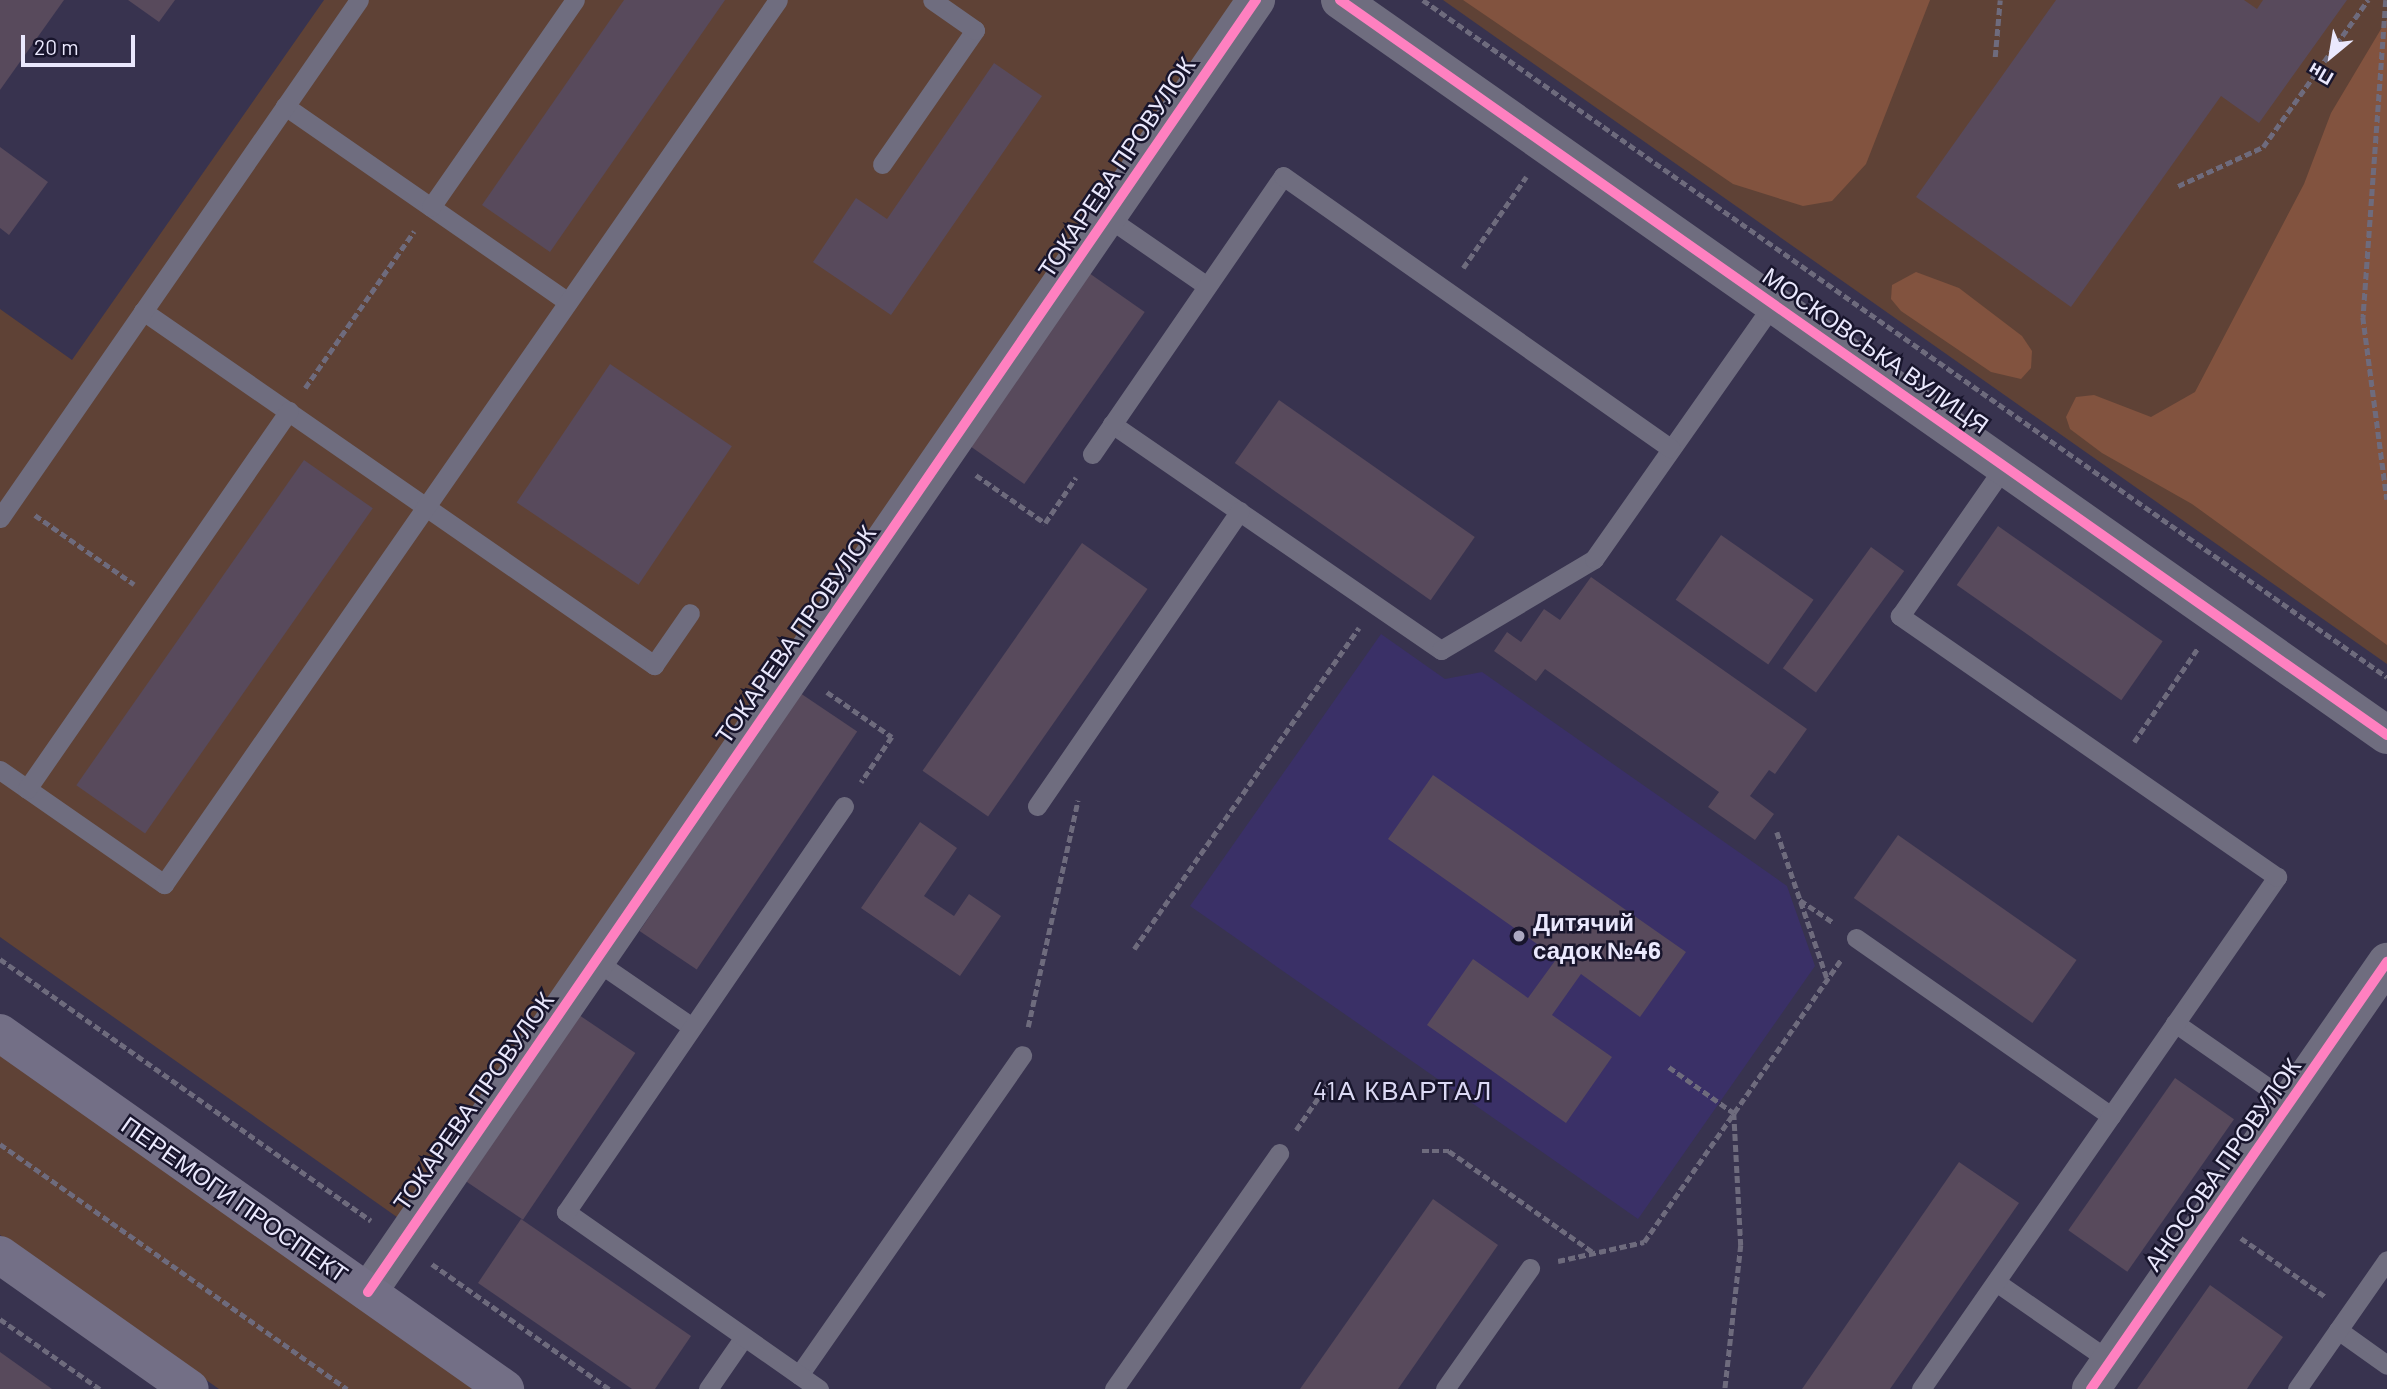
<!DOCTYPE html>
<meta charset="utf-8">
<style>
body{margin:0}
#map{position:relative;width:2387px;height:1389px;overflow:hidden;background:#38334f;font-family:Barlow,sans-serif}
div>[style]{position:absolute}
.built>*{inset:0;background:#3a3067}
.green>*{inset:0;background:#5f4236}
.forest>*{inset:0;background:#82533f}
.building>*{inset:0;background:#584a5c;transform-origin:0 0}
.path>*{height:4.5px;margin-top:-2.25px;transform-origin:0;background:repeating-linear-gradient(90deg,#6e6b7d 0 7px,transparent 0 10.5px)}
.service>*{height:19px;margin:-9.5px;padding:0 9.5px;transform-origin:9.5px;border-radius:9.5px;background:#6f6d7f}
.minor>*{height:38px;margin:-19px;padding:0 19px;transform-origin:19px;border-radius:19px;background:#6f6d7f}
.secondary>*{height:38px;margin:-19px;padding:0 19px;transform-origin:19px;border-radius:19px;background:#736f86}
.cycleway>*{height:10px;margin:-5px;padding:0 5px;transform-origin:5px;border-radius:5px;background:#ff80c0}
.dots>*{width:19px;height:19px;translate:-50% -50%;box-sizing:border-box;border:4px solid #18152c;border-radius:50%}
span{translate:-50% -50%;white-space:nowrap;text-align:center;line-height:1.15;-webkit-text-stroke:5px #18152c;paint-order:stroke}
.street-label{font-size:24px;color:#eae8fd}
.poi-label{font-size:24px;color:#eae8fd;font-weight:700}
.left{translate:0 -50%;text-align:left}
.neighbourhood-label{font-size:26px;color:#dcdaf5;letter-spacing:2px}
.north{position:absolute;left:2296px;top:21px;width:70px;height:70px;-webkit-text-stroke:5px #18152c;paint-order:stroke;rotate:210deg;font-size:19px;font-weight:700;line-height:28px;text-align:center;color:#eae8fd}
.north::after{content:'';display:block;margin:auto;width:24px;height:32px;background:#eae8fd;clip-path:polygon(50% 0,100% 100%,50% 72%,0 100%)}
.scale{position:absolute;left:21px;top:35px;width:114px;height:32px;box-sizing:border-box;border:4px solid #eae8fd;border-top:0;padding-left:9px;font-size:21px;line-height:24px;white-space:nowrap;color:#eae8fd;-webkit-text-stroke:5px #18152c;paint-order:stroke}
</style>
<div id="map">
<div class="built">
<div style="clip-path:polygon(1381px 634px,1445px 679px,1482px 672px,1787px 886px,1815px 966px,1638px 1219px,1190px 906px)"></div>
</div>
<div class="green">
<div style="clip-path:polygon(324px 0,1242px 0,404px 1222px,0 937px,0 309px,72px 360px)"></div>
<div style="clip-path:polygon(1443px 0,2387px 0,2387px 664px)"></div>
<div style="clip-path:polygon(0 1055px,474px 1389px,219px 1389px,0 1235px)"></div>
</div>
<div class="forest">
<div style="clip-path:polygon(1463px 0,1930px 0,1866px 164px,1832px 201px,1803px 206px,1733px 184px)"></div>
<div style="clip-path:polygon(2387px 19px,2387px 645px,2192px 504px,2102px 453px,2070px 429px,2066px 417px,2076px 397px,2094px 395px,2151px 417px,2195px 392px,2304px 184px,2331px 113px)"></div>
<div style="clip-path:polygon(1916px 272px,1959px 288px,2022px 336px,2032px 351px,2031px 368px,2021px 379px,1991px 372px,1901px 311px,1891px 299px,1892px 285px)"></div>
</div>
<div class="building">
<div style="clip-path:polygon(0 0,64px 0,0 90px)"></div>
<div style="clip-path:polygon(128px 0,175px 0,159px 22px)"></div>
<div style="clip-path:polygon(624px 0,725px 0,550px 252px,482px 205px)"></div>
<div style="clip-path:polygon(2056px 0,2244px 0,2257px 9px,2263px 0,2347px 0,2259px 123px,2221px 96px,2071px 307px,1916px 197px)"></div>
<div style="clip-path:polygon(994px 63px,1042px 96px,891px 315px,813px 262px,856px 198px,887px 219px)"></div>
<div style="clip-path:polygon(0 147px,48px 182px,9px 235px,0 228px)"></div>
<div style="left:1089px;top:273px;width:68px;height:210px;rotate:35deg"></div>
<div style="left:610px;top:364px;width:147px;height:167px;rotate:34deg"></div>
<div style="left:1279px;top:400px;width:239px;height:77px;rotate:35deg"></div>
<div style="left:304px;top:460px;width:84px;height:397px;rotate:35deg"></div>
<div style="left:1998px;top:526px;width:201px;height:72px;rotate:35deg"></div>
<div style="left:1721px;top:535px;width:113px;height:79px;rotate:35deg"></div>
<div style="left:1082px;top:543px;width:80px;height:278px;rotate:35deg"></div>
<div style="left:1871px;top:547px;width:41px;height:150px;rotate:36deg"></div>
<div style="clip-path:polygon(1591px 577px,1807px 729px,1775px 774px,1769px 770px,1750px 796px,1774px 814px,1755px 840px,1708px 807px,1719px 792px,1545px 669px,1536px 681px,1494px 651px,1507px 632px,1521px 642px,1544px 609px,1560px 620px)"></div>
<div style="left:800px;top:693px;width:69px;height:287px;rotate:34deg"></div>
<div style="clip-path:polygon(1433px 775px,1686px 952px,1640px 1017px,1581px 974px,1552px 1015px,1612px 1057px,1566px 1123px,1427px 1025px,1473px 959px,1528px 998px,1557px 958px,1388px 839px)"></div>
<div style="clip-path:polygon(920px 822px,957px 848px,924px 896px,954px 916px,969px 894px,1001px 916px,960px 976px,861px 908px)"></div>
<div style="left:1898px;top:835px;width:218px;height:77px;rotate:35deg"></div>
<div style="left:579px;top:1015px;width:68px;height:201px;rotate:34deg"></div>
<div style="left:2175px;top:1078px;width:72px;height:186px;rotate:35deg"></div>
<div style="clip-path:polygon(1959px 1162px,2019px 1203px,1890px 1389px,1802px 1389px)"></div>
<div style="clip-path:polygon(1433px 1199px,1498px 1245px,1398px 1389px,1300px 1389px)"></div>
<div style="clip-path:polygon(521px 1219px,691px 1336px,655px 1389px,632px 1389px,478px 1283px)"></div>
<div style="clip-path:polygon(2210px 1285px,2283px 1337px,2254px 1378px,2247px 1389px,2137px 1389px)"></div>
<div style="clip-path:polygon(0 1352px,52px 1389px,0 1389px)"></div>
</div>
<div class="path">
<div style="left:1423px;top:0;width:1178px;rotate:35.08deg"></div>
<div style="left:2386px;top:0;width:318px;rotate:94.1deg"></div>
<div style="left:2363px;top:317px;width:184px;rotate:82.5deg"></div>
<div style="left:1995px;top:57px;width:57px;rotate:-85deg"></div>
<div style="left:2178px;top:186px;width:94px;rotate:-24.6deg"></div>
<div style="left:2263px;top:147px;width:181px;rotate:-54.5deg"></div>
<div style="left:1463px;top:268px;width:111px;rotate:-55.3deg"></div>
<div style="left:305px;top:388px;width:191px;rotate:-55.2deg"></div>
<div style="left:976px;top:475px;width:84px;rotate:34.8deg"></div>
<div style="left:1045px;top:523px;width:55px;rotate:-56deg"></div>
<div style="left:35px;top:515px;width:121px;rotate:34.9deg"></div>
<div style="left:827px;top:692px;width:79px;rotate:34.7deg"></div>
<div style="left:892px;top:737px;width:55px;rotate:124deg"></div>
<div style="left:2134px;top:742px;width:114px;rotate:-55.8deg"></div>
<div style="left:1777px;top:832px;width:154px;rotate:71.1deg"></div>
<div style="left:1800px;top:900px;width:41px;rotate:34.1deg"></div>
<div style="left:1134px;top:949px;width:392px;rotate:-55deg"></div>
<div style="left:0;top:959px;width:454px;rotate:35.2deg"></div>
<div style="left:1028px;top:1027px;width:232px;rotate:-77.6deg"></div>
<div style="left:1669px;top:1067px;width:80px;rotate:35.3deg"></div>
<div style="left:1734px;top:1113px;width:132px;rotate:87deg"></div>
<div style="left:1741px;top:1245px;width:145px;rotate:96.3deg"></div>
<div style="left:1296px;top:1130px;width:55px;rotate:-55.4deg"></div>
<div style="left:0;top:1144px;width:425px;rotate:35.2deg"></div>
<div style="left:1422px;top:1151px;width:27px"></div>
<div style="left:1449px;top:1151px;width:177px;rotate:35.1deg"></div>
<div style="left:2241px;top:1238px;width:103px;rotate:34.8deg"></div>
<div style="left:1558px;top:1261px;width:88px;rotate:-12.5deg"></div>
<div style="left:1644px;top:1242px;width:344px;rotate:-55.1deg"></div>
<div style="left:432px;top:1264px;width:217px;rotate:35.2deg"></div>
<div style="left:0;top:1319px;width:122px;rotate:35deg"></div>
</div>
<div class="service">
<div style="left:285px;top:106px;width:344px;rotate:34.7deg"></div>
<div style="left:882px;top:164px;width:163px;rotate:-55.2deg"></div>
<div style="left:975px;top:30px;width:52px;rotate:-145.1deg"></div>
<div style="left:431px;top:207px;width:252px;rotate:-55.2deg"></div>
<div style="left:1107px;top:217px;width:121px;rotate:34.6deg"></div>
<div style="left:143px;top:311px;width:622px;rotate:34.71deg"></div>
<div style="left:654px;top:665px;width:63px;rotate:-55.3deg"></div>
<div style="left:1112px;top:424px;width:399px;rotate:34.5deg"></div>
<div style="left:1441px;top:650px;width:178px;rotate:-30.7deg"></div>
<div style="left:1594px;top:559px;width:312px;rotate:-54.9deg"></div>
<div style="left:1092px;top:454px;width:337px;rotate:-55.5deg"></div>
<div style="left:1283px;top:176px;width:474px;rotate:35.1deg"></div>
<div style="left:0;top:518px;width:630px;rotate:-55.28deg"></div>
<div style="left:0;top:770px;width:200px;rotate:34.8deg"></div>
<div style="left:164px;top:884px;width:1076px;rotate:-55.22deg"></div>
<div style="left:27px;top:789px;width:460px;rotate:-55.3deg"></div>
<div style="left:1037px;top:806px;width:358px;rotate:-55.5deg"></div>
<div style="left:1856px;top:938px;width:311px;rotate:34.9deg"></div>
<div style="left:596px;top:961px;width:116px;rotate:34.5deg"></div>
<div style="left:2175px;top:1023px;width:140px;rotate:34.8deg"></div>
<div style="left:1996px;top:1282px;width:139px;rotate:34.7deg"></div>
<div style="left:2338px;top:1330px;width:60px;rotate:35.5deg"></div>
<div style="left:799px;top:1375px;width:390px;rotate:-55.1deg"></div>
<div style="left:708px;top:1389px;width:63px;rotate:-55.3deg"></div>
<div style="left:819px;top:1389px;width:309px;rotate:-145deg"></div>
<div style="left:566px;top:1212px;width:492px;rotate:-55.6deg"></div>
<div style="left:1114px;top:1389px;width:288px;rotate:-55deg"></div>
<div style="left:1445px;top:1389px;width:148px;rotate:-54.9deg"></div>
<div style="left:1921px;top:1389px;width:624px;rotate:-55.19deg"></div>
<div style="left:2277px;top:877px;width:459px;rotate:-145.3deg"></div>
<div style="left:1900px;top:616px;width:182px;rotate:-55.1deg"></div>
<div style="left:2297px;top:1389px;width:157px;rotate:-55.1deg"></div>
</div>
<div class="minor">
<div style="left:1340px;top:0;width:1279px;rotate:35.07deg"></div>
<div style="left:368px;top:1292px;width:1568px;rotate:-55.5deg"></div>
<div style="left:2091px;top:1389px;width:520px;rotate:-55.27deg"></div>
</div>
<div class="secondary">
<div style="left:0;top:1033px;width:618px;rotate:35.18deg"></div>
<div style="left:0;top:1255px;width:232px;rotate:35.2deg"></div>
</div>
<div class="cycleway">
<div style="left:1340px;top:0;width:1279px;rotate:35.07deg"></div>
<div style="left:368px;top:1292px;width:1568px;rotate:-55.5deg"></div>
<div style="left:2091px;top:1389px;width:520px;rotate:-55.27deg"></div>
</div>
<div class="dots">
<div style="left:1519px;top:936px;background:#aca9c0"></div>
</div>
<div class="street-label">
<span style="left:1116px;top:167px;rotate:-56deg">ТОКАРЕВА ПРОВУЛОК</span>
<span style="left:1876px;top:350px;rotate:35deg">МОСКОВСЬКА ВУЛИЦЯ</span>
<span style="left:795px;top:634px;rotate:-55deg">ТОКАРЕВА ПРОВУЛОК</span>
<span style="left:473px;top:1101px;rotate:-55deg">ТОКАРЕВА ПРОВУЛОК</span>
<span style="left:2222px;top:1164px;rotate:-55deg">АНОСОВА ПРОВУЛОК</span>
<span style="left:235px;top:1199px;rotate:35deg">ПЕРЕМОГИ ПРОСПЕКТ</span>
</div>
<div class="poi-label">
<span class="left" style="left:1533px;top:936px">Дитячий<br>садок №46</span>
</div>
<div class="neighbourhood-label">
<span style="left:1403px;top:1090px">41А КВАРТАЛ</span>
</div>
<div class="north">Пн</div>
<div class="scale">20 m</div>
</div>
